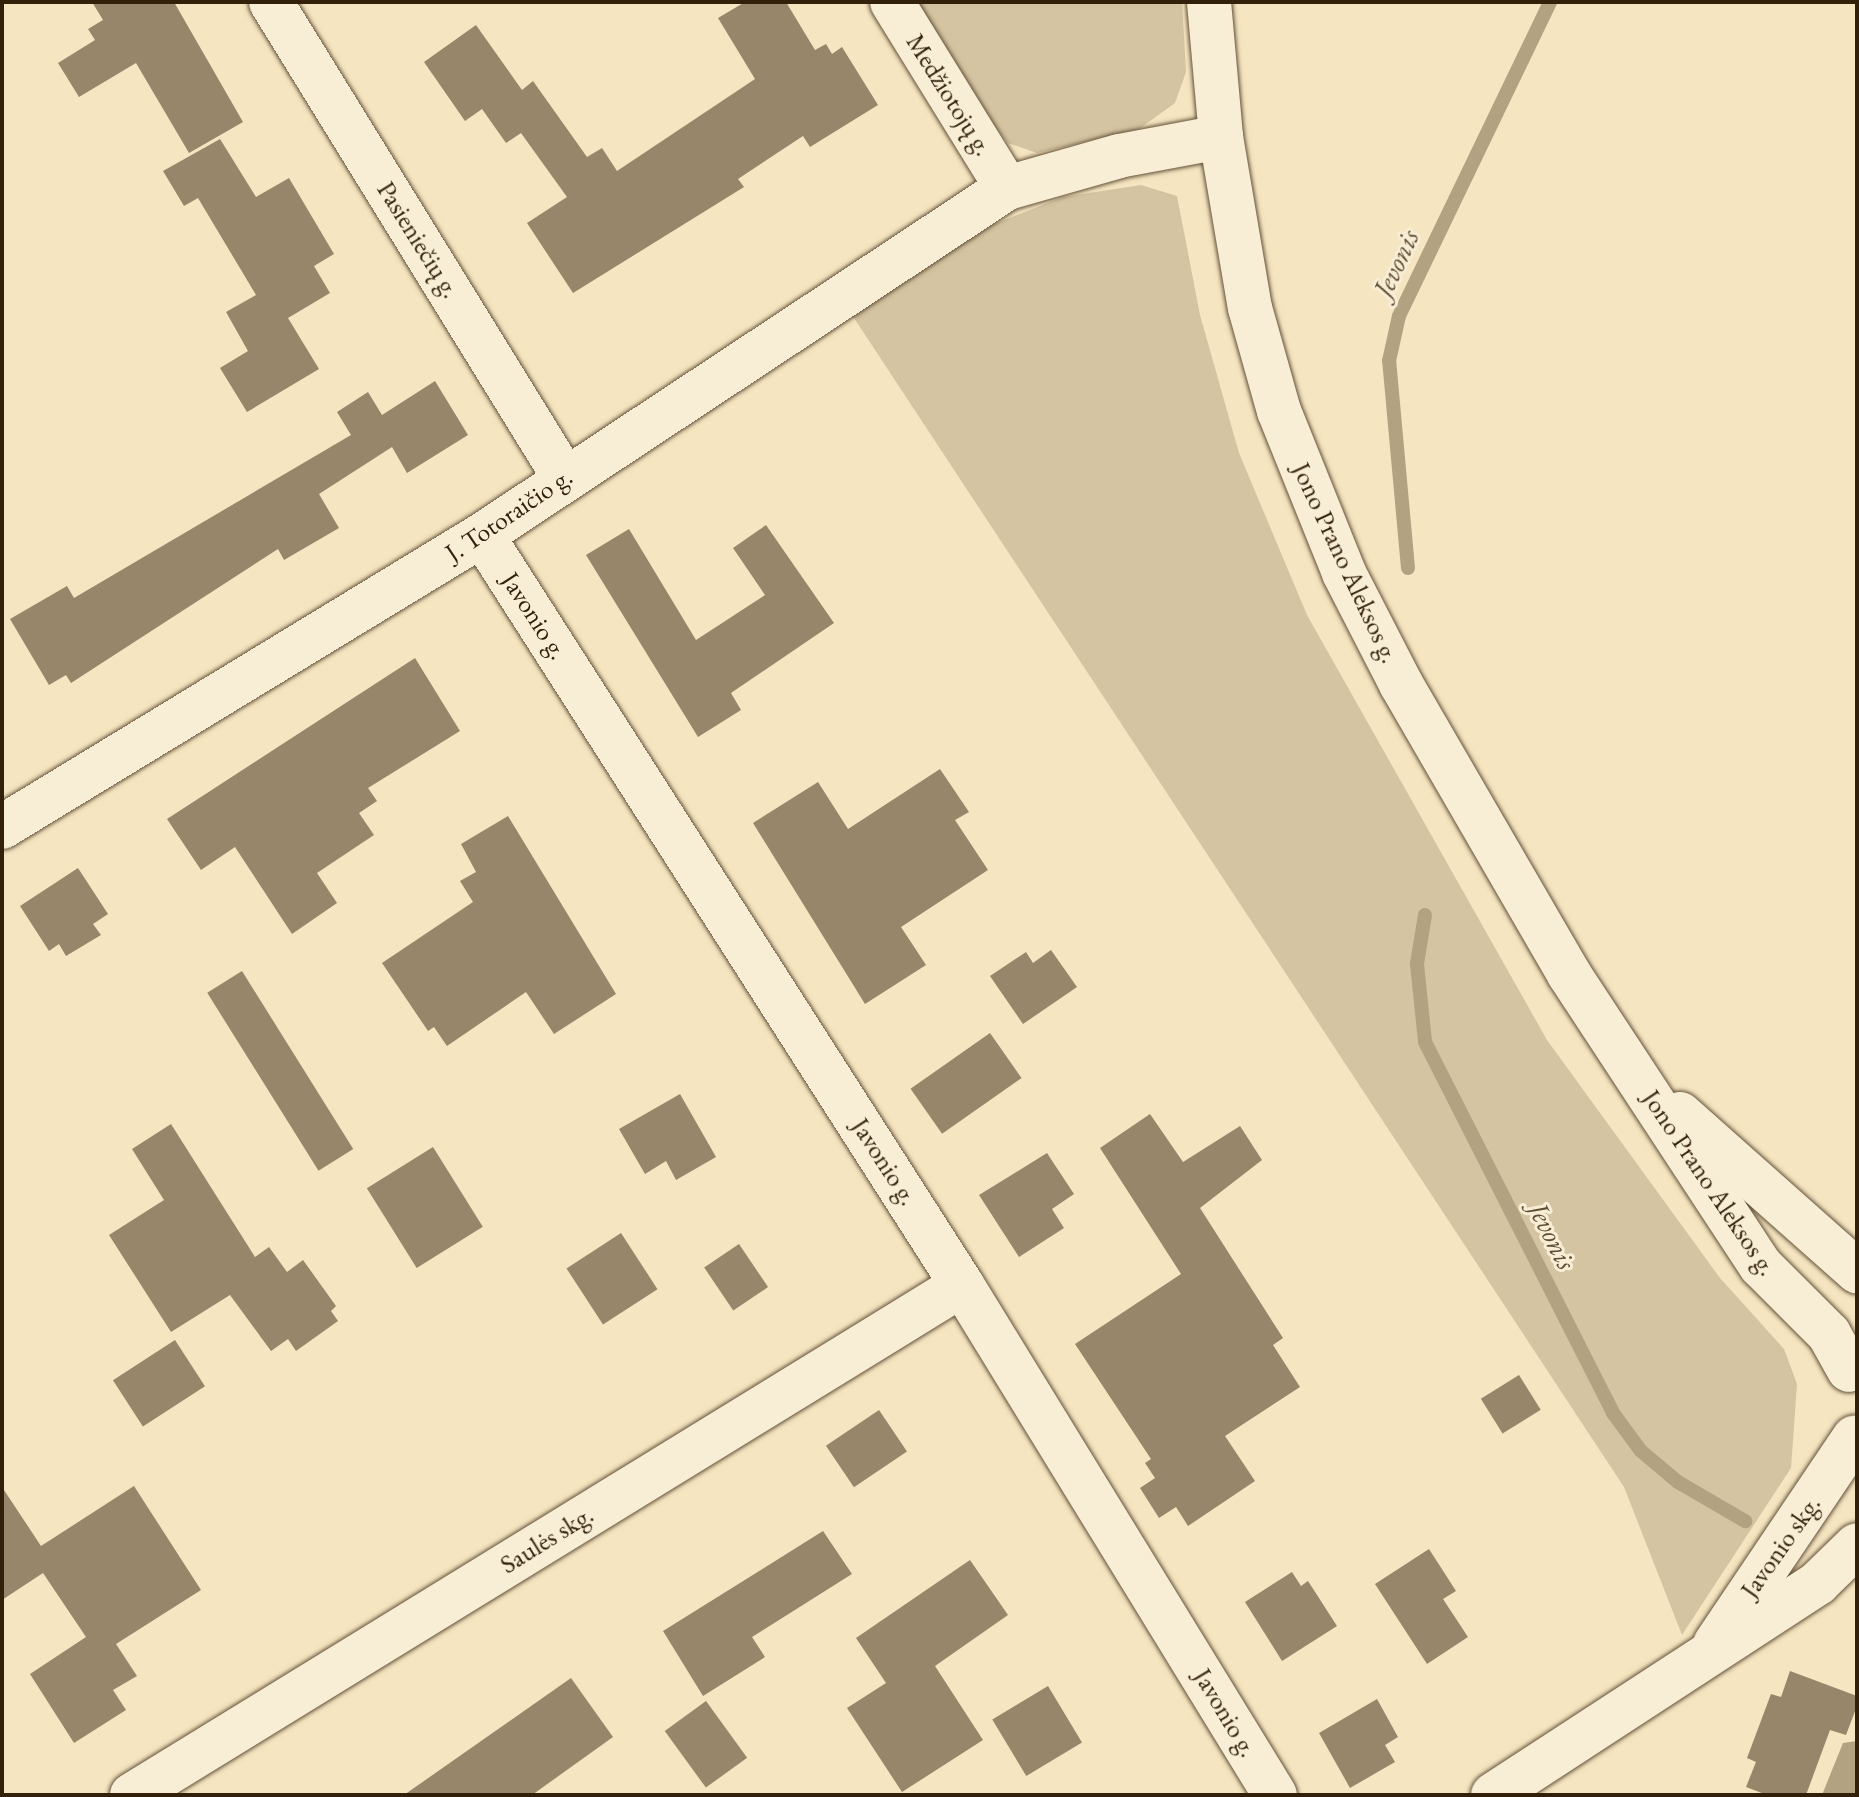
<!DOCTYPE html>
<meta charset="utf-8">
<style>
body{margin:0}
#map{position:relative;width:1859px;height:1797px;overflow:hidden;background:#f5e5c0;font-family:"EB Garamond",serif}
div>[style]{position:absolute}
.green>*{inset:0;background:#d4c4a1}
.water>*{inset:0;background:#b3a282}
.stream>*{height:14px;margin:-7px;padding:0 7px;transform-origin:7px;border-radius:7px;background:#b3a282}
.building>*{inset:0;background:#978669;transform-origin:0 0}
.roads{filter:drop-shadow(0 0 2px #635138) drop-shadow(0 0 2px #635138)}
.minor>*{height:44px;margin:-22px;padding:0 22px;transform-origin:22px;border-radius:22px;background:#f8eed6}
span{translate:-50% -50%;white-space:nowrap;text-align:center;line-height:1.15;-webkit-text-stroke:6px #f8eed6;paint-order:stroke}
.street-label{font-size:26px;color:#32200a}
.water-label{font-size:28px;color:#5f4e34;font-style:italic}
.frame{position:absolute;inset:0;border:4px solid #32200a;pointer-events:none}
</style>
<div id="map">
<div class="green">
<div style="clip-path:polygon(918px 2px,1182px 2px,1186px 72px,1175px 103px,1139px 129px,1037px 153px,1008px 143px,991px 122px)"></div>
<div style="clip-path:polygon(1141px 185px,1177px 196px,1200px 315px,1239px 453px,1307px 615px,1547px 1040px,1720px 1278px,1784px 1349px,1797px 1384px,1791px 1468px,1682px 1635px,1624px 1487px,852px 315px,989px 226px,1063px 197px)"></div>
</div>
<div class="water">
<div style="clip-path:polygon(1857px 1741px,1857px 1795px,1822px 1795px,1843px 1743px)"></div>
</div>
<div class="stream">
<div style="left:1408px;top:568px;width:208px;rotate:-95.2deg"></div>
<div style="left:1389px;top:361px;width:46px;rotate:-77.5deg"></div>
<div style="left:1399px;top:316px;width:348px;rotate:-64.3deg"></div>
<div style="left:1425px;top:915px;width:50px;rotate:99.3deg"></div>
<div style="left:1417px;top:964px;width:78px;rotate:84.1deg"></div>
<div style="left:1425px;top:1042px;width:416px;rotate:63.1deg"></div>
<div style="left:1613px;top:1413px;width:47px;rotate:53.6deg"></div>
<div style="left:1641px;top:1451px;width:48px;rotate:40deg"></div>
<div style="left:1678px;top:1482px;width:78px;rotate:30.2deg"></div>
</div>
<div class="building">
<div style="clip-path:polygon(92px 2px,174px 2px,243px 122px,189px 153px,136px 63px,79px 97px,58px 63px,95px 40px,88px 29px,103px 20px)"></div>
<div style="clip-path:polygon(745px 2px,786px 2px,815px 50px,826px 44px,832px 54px,842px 47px,878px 105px,810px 147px,803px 136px,738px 179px,744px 187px,573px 293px,527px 223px,567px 197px,521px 133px,506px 143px,482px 109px,465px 121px,424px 62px,476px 25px,522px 90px,533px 81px,587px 157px,602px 148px,617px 171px,755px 79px,718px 18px)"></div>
<div style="clip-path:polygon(220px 139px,256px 197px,289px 178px,334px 254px,314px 266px,330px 293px,288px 318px,319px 369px,247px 412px,220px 368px,248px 351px,226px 312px,256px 295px,198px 198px,184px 206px,163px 171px)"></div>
<div style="clip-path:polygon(435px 381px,468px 435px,407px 473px,392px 447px,319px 494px,339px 528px,284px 560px,278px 549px,71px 683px,66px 675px,49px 685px,10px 619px,67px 586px,74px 598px,351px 435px,337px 412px,368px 392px,382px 415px)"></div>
<div style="clip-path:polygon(766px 525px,834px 623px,731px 693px,741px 710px,698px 737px,586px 555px,629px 529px,696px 640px,765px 595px,733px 548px)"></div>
<div style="clip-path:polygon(415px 658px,460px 731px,368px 788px,377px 801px,359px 813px,374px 835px,317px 873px,337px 903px,292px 934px,235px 847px,201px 870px,167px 819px)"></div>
<div style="clip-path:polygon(940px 769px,969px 812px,955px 820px,988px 870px,901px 927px,926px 965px,865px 1004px,753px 823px,818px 782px,848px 829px)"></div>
<div style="clip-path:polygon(508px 816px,616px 994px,554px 1034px,526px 992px,447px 1046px,434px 1027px,428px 1031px,382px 963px,473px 902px,460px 881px,476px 872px,461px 844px)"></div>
<div style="clip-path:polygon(78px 868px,108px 914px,93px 924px,101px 935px,66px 956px,59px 944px,49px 951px,20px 906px)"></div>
<div style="clip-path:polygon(1051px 950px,1077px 987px,1023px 1024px,990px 976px,1026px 952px,1033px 963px)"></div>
<div style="left:242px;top:971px;width:210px;height:41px;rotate:58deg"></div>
<div style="left:990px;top:1033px;width:55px;height:97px;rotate:55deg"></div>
<div style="clip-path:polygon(680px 1094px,716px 1157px,676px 1180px,666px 1161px,645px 1174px,619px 1129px)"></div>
<div style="clip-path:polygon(1150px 1114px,1183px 1162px,1240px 1126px,1262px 1160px,1200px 1208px,1283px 1338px,1273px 1345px,1300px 1387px,1225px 1436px,1255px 1481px,1188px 1526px,1176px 1507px,1159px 1518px,1140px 1488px,1155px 1478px,1145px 1463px,1151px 1459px,1075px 1344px,1181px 1274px,1100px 1148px)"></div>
<div style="clip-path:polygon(171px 1124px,255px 1257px,269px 1247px,287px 1272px,303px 1260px,336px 1306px,331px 1311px,338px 1321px,296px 1351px,288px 1339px,271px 1351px,230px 1295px,171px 1332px,109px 1235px,164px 1200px,132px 1149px)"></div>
<div style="left:433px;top:1147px;width:94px;height:78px;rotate:58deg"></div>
<div style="clip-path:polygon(1047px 1153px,1074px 1194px,1052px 1209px,1064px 1228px,1019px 1257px,979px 1195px)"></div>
<div style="left:621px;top:1233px;width:67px;height:65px;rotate:57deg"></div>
<div style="left:739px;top:1244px;width:52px;height:42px;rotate:56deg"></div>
<div style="left:175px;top:1340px;width:55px;height:74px;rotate:57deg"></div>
<div style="left:1519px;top:1375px;width:41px;height:45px;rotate:58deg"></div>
<div style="left:879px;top:1410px;width:50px;height:64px;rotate:56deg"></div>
<div style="clip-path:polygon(134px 1486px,201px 1590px,116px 1644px,137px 1676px,113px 1690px,126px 1710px,74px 1743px,30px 1674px,86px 1637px,43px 1573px,2px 1600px,2px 1487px,41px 1546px)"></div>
<div style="clip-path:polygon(823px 1531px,852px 1574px,752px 1637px,765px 1657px,703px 1696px,663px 1631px)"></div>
<div style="clip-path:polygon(1429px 1549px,1456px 1591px,1443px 1599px,1468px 1637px,1427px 1664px,1375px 1584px)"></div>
<div style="clip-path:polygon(970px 1560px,1008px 1615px,935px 1666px,983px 1740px,902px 1792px,847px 1708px,886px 1683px,856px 1638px)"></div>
<div style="clip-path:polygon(1292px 1572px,1301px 1586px,1308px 1581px,1337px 1626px,1282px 1661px,1245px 1602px)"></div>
<div style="clip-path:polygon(1790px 1671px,1857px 1696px,1857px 1706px,1846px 1735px,1830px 1730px,1806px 1795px,1767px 1795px,1746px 1787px,1756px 1762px,1747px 1758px,1771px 1694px,1781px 1697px)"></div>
<div style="clip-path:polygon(571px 1678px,613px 1737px,532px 1795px,404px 1795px)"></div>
<div style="left:1048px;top:1686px;width:66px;height:65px;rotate:59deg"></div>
<div style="clip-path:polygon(1377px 1699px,1398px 1737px,1385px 1745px,1395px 1762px,1350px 1788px,1319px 1733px)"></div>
<div style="left:706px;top:1701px;width:70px;height:51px;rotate:54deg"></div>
</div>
<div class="roads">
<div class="minor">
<div style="left:271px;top:2px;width:558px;rotate:58.33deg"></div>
<div style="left:892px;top:2px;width:219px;rotate:58.3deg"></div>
<div style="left:1209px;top:2px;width:136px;rotate:84.9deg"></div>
<div style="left:1221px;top:137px;width:173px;rotate:80.4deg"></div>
<div style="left:1250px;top:308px;width:107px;rotate:74.3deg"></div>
<div style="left:1279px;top:411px;width:175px;rotate:68.1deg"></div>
<div style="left:1344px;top:573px;width:125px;rotate:62.8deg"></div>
<div style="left:1401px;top:684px;width:335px;rotate:59.9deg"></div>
<div style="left:1569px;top:974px;width:349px;rotate:56.7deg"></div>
<div style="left:1761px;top:1266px;width:96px;rotate:45deg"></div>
<div style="left:1829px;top:1334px;width:41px;rotate:60.9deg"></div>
<div style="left:482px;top:535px;width:890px;rotate:57.38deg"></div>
<div style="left:962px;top:1285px;width:598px;rotate:58.46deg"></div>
<div style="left:2px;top:827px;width:562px;rotate:-31.31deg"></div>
<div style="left:482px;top:535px;width:629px;rotate:-33.46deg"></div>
<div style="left:1007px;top:188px;width:116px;rotate:-15.9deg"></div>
<div style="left:1119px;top:156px;width:104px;rotate:-10.6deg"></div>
<div style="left:1680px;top:1114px;width:237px;rotate:41.6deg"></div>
<div style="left:1715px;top:1644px;width:249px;rotate:-56deg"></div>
<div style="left:132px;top:1795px;width:974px;rotate:-31.57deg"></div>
<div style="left:1493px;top:1795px;width:388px;rotate:-33.1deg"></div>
<div style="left:1818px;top:1583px;width:54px;rotate:-44.3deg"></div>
</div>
</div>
<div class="street-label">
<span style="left:949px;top:95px;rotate:58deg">Medžiotojų g.</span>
<span style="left:418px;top:240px;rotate:58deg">Pasieniečių g.</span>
<span style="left:509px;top:515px;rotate:-34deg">J. Totoraičio g.</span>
<span style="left:1345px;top:563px;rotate:65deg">Jono Prano Aleksos g.</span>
<span style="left:534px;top:616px;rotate:57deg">Javonio g.</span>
<span style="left:884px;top:1162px;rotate:57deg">Javonio g.</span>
<span style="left:1709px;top:1183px;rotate:56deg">Jono Prano Aleksos g.</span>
<span style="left:547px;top:1540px;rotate:-32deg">Saulės skg.</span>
<span style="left:1781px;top:1547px;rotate:-55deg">Javonio skg.</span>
<span style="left:1225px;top:1713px;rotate:59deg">Javonio g.</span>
</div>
<div class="water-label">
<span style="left:1396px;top:263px;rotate:-65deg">Jevonis</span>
<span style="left:1553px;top:1236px;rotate:63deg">Jevonis</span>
</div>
<div class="frame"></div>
</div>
